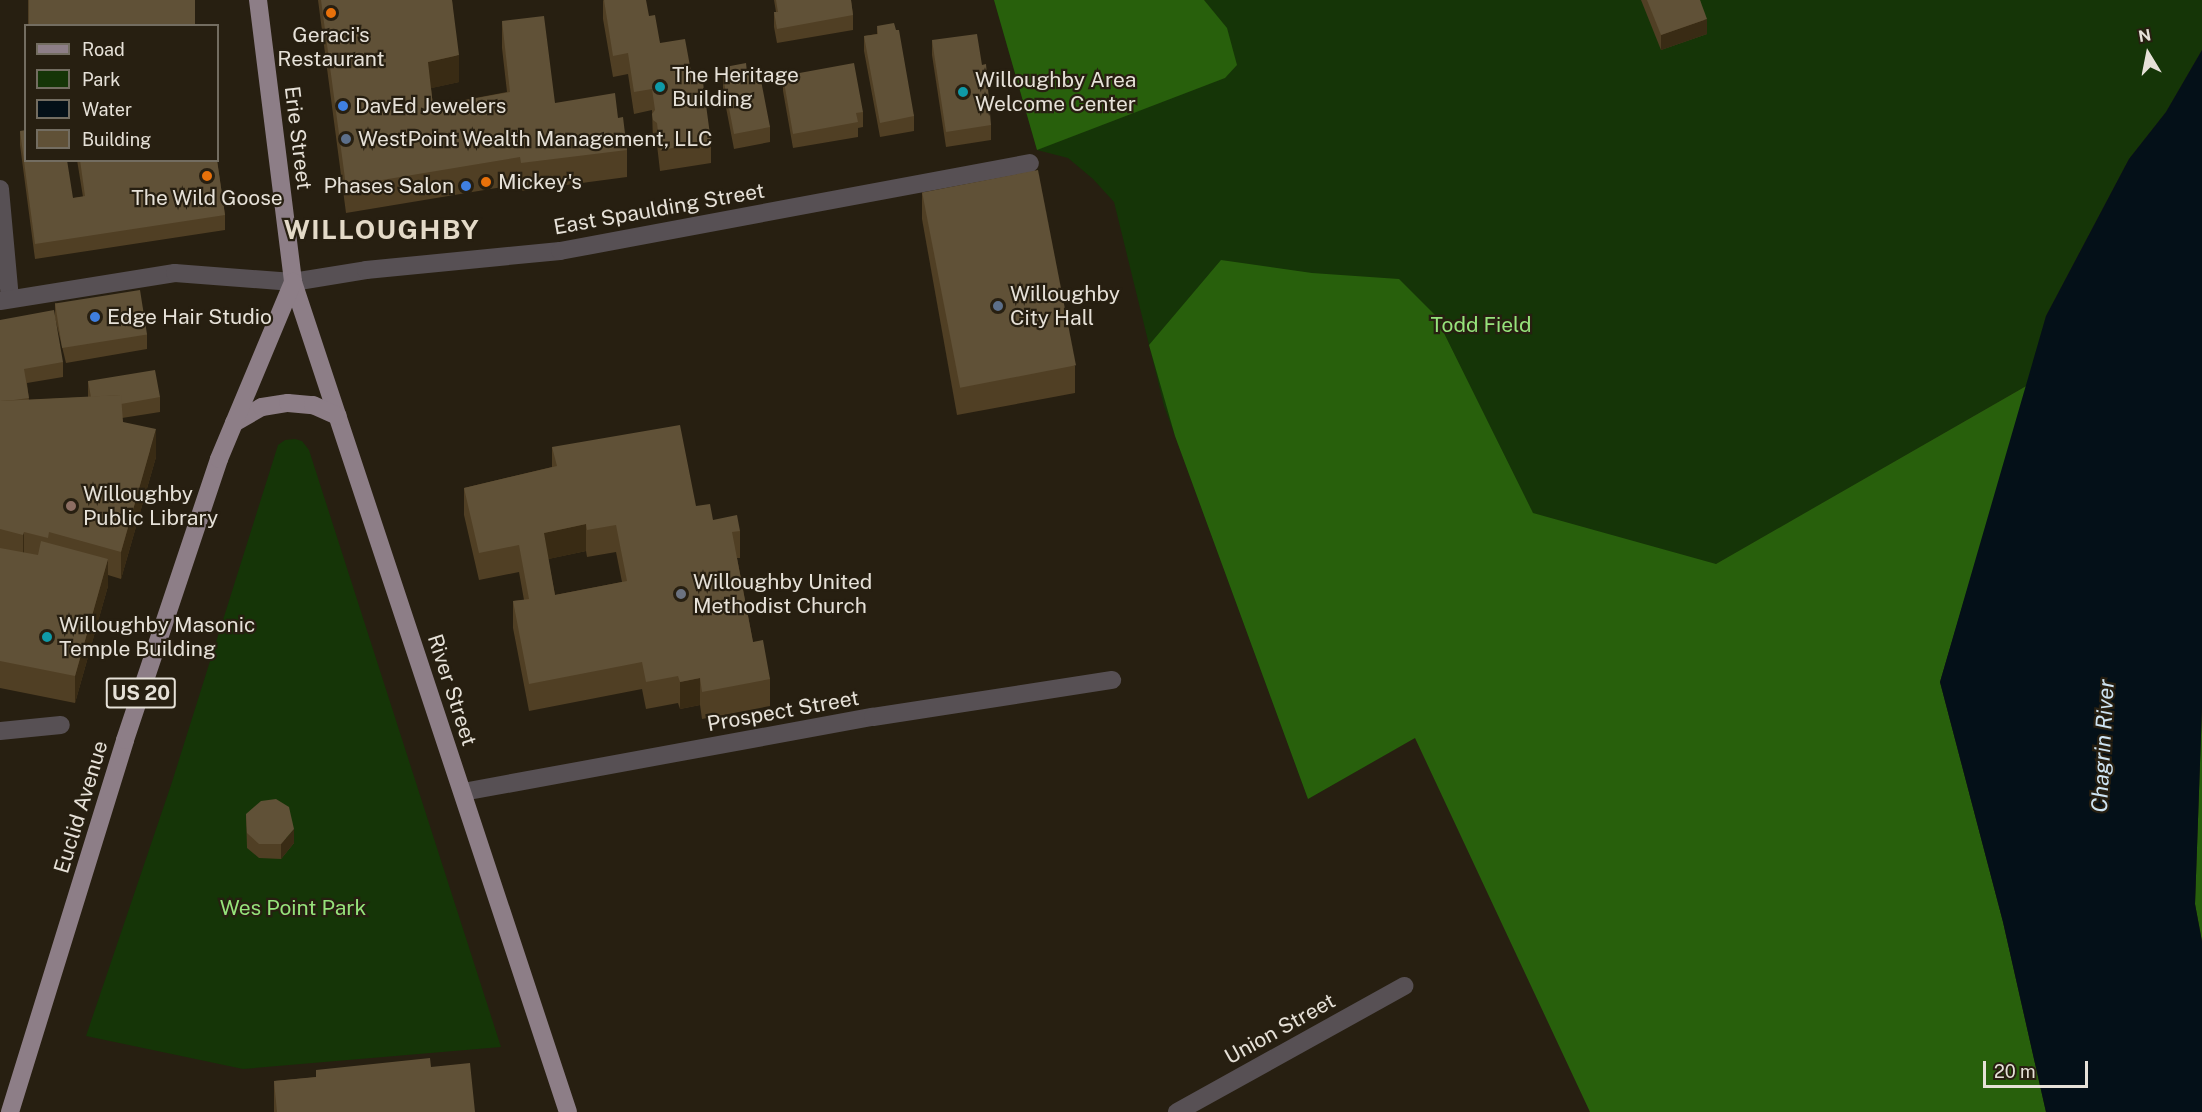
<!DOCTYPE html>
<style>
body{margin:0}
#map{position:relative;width:2202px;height:1112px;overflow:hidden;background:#271f11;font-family:"Public Sans",sans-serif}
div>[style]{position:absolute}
.green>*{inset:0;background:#153507}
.forest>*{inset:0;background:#28600c}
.water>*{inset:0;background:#041018}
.minor>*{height:18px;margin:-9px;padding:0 9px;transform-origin:9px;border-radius:9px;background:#575054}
.major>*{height:18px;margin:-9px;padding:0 9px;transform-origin:9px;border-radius:9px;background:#8d7e87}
.wall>*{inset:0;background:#503f24;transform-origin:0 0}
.shaded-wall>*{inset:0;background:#392b14}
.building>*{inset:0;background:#605137;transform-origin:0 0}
.dots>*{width:16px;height:16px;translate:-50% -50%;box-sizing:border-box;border:3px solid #271f11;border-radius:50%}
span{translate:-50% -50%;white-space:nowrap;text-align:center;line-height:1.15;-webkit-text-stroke:4.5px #271f11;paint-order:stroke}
.shield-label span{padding:2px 4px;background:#271f11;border:2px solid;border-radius:4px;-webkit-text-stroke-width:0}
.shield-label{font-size:20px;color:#e6e1d8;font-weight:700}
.poi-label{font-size:21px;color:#e6e1d8}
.left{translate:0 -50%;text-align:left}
.right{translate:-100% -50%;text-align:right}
.street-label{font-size:21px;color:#e6e1d8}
.park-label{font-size:21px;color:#96e37b}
.water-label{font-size:22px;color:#cee4f3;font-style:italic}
.district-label{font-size:27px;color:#e4dac8;font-weight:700;letter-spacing:1.5px}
.legend{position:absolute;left:24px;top:24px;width:195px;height:138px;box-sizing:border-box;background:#271f11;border:2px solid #736d61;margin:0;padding:8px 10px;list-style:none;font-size:18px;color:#e6e1d8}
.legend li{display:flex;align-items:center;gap:12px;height:30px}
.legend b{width:30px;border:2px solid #736d61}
.north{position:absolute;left:2118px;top:24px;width:60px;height:60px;-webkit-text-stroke:4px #271f11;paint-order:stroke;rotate:350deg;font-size:16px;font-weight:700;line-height:24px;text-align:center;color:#e6e1d8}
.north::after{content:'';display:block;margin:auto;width:21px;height:27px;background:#e6e1d8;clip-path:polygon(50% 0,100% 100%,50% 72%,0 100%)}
.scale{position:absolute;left:1983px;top:1061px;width:105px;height:27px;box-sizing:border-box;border:3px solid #e6e1d8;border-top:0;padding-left:8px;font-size:18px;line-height:21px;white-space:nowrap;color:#e6e1d8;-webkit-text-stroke:4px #271f11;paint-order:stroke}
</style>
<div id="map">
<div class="green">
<div style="clip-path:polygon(994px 0,2202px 0,2202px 50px,2166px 112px,2129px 159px,2046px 316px,2028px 385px,1308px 799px,1164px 406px,1114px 202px,1093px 179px,1068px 158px,1037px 150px)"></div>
<div style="clip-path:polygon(295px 439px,302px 441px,309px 450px,501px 1047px,243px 1069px,86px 1036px,172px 782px,278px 445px,285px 440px)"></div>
</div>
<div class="forest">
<div style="clip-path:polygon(994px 0,1204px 0,1227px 28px,1237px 65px,1225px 78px,1037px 150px)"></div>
<div style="clip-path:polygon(1221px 260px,1312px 273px,1399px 279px,1435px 315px,1533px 513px,1716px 564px,2028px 385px,1940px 682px,2003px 922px,2046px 1112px,1590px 1112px,1415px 738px,1308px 799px,1175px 436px,1149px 345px)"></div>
<div style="clip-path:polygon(2202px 707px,2202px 941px,2195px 904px)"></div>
</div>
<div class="water">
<div style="clip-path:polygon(2202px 50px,2202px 707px,2195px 904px,2202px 942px,2202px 1112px,2046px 1112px,2003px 922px,1940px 682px,2046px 316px,2129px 159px,2166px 112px)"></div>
</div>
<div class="minor">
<div style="left:0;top:189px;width:110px;rotate:84.8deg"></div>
<div style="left:0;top:301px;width:177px;rotate:-9.1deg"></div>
<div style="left:175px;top:273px;width:118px;rotate:4.4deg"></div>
<div style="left:293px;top:282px;width:74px;rotate:-9.3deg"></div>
<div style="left:366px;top:270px;width:195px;rotate:-5.6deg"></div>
<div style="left:560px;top:251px;width:478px;rotate:-10.6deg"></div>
<div style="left:0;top:731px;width:61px;rotate:-5.6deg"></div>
<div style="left:463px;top:792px;width:417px;rotate:-10.4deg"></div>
<div style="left:873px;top:717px;width:242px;rotate:-8.8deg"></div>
<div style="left:1177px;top:1112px;width:260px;rotate:-29deg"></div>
</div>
<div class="major">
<div style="left:258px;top:0;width:284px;rotate:82.9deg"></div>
<div style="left:293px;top:282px;width:874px;rotate:71.67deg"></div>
<div style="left:234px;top:423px;width:32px;rotate:-30deg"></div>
<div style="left:262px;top:407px;width:26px;rotate:-9deg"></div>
<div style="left:288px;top:403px;width:25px;rotate:5deg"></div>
<div style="left:313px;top:405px;width:27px;rotate:24deg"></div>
<div style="left:10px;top:1112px;width:389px;rotate:-72.8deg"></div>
<div style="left:125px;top:740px;width:296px;rotate:-71.5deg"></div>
<div style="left:219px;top:459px;width:192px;rotate:-67.3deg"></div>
</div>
<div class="wall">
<div style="left:28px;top:0;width:167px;height:26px"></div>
<div style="clip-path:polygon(318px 0,452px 0,459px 82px,431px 88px,433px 106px,507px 92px,502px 48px,502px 21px,555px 103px,618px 118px,627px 150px,627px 177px,521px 191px,520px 184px,346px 213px)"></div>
<div style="clip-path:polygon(603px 0,649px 16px,660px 43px,692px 77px,711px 142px,711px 163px,660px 171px,657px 145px,653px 142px,652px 110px,634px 114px,628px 74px,613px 77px,603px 19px)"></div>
<div style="clip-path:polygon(774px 0,851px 0,853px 15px,853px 30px,777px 43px,774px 27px,774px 12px,776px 12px)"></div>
<div style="clip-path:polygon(1641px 0,1700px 0,1707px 34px,1661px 50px)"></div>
<div style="clip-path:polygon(877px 26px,914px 116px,914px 131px,880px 137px,864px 51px,864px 36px,877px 34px)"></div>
<div style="clip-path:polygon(932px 40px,991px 125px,991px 140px,946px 147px,932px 55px)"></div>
<div style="clip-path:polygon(725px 67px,747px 72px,770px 127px,770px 142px,734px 149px,723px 92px,723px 77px,725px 77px)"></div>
<div style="clip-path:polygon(783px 76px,863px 112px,863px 127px,858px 128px,858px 137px,793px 148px,783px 91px)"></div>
<div style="clip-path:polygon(20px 131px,73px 198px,83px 197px,77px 160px,217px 160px,225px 215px,225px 230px,35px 259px,20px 145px)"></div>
<div style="clip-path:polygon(922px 192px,1075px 366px,1075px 393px,957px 415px,922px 219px)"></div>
<div style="clip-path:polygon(55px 303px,147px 334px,147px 349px,66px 363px,55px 318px)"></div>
<div style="clip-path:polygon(0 320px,63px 362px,63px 377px,27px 383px,29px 400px,88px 397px,88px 381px,160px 397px,160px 412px,122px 418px,123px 422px,156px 457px,121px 579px,108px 575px,108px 586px,75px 703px,0 688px)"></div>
<div style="clip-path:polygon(evenodd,552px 447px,696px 506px,713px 520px,740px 531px,740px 558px,737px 558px,753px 642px,770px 679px,770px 706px,702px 719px,700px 705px,680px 709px,678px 703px,646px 709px,642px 689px,529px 711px,513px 628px,513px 601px,524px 600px,519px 572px,479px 580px,464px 515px,464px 488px,552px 467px,552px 447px,586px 551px,587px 557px,616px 552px,622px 582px,555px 595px,548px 559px,586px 551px)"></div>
<div style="clip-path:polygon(246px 814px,294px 843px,281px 859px,259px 858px,247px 848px)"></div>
<div style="clip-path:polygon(431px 1067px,475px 1112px,274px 1112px,274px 1081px)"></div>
</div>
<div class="shaded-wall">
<div style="clip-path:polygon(1707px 19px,1707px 34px,1661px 50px,1661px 35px)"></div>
<div style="clip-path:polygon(459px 55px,459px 82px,428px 89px,428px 62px)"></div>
<div style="clip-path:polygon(156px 429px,156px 457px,121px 579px,121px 552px)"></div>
<div style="clip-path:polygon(586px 524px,586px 551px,544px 560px,544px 533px)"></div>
<div style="clip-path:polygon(24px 532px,24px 559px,23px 562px,23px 535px)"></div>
<div style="clip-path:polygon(108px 559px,108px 586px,75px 703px,75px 676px)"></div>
<div style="clip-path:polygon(700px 678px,700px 705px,680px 709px,680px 682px)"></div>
<div style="clip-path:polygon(294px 829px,294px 843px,281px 859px,281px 844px)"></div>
</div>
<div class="building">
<div style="left:29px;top:0;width:166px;height:26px"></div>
<div style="clip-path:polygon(321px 0,452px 0,459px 55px,428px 62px,433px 106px,510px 92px,502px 21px,544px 16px,555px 103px,615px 93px,618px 118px,623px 117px,627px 150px,521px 163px,520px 157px,346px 186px)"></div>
<div style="clip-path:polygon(604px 0,646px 0,649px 16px,655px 15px,660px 43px,685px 39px,692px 77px,702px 75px,711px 142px,660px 150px,657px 123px,653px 120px,652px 114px,655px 110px,652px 89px,634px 92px,628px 53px,613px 56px)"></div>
<div style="clip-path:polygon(776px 0,851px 0,853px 15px,777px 29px,774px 12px,778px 12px)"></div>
<div style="clip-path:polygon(1647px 0,1700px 0,1707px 19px,1661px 35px)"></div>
<div style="clip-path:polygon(894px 23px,896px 30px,899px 30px,914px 116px,880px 123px,864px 36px,878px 34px,877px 26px)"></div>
<div style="clip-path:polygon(977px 34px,982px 65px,986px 64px,991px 125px,946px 132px,932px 40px)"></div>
<div style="clip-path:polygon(746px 63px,747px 72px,759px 70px,770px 127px,734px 134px,723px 77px,727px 77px,725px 67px)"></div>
<div style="clip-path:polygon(854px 63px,863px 112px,856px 113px,858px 122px,793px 134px,783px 76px)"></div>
<div style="clip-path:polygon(26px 130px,26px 160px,67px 160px,73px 198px,85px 196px,80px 160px,217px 160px,225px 215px,35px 244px,20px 131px)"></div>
<div style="left:1038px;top:170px;width:199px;height:118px;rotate:79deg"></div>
<div style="left:140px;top:290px;width:45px;height:86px;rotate:81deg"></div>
<div style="clip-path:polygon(54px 310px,63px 362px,24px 369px,29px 398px,14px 400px,0 401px,0 320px)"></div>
<div style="clip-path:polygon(155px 370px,160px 397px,121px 404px,121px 395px,91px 397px,88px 381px)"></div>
<div style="clip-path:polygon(121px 395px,123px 422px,156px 429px,121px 552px,49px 532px,48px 538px,24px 532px,23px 535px,0 529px,0 401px)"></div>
<div style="clip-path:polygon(evenodd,680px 425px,696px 506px,710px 504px,713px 520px,737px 515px,740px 531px,732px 532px,753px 642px,763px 640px,770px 679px,702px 692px,700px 678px,680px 682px,678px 676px,646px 682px,642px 662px,529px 684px,513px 601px,529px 599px,519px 545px,479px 553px,464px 488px,557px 466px,552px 447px,680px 425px,586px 524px,587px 530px,616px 525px,627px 581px,555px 595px,544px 533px,586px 524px)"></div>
<div style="clip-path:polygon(41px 541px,108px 559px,75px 676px,0 661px,0 548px,38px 555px)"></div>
<div style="clip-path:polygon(276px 799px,289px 807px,294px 829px,281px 844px,259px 844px,247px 833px,246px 814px,261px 801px)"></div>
<div style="clip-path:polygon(430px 1058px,431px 1067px,470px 1063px,475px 1112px,277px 1112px,274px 1081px,316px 1077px,316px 1070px)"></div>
</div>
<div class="dots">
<div style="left:331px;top:13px;background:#e8710a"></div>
<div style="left:660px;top:87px;background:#0f9aa8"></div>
<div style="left:963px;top:92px;background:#0f9aa8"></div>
<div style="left:343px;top:106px;background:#3f7fe0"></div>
<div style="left:346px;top:139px;background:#5c6f8a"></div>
<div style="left:207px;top:176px;background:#e8710a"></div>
<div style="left:486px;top:182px;background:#e8710a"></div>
<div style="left:466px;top:186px;background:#3f7fe0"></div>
<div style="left:998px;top:306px;background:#5c6f8a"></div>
<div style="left:95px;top:317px;background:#3f7fe0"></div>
<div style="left:71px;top:506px;background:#8d6e63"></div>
<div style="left:681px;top:594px;background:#6b7280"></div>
<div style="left:47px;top:637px;background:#0f9aa8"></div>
</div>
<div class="shield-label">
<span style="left:141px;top:693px">US 20</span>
</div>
<div class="poi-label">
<span style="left:331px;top:47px">Geraci's<br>Restaurant</span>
<span class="left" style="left:672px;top:87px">The Heritage<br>Building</span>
<span class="left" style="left:975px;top:92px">Willoughby Area<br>Welcome Center</span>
<span class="left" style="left:355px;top:106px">DavEd Jewelers</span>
<span class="left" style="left:358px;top:139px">WestPoint Wealth Management, LLC</span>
<span class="left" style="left:498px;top:182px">Mickey's</span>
<span class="right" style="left:454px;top:186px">Phases Salon</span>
<span style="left:207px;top:198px">The Wild Goose</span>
<span class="left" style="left:1010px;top:306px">Willoughby<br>City Hall</span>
<span class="left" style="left:107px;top:317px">Edge Hair Studio</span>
<span class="left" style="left:83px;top:506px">Willoughby<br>Public Library</span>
<span class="left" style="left:693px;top:594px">Willoughby United<br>Methodist Church</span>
<span class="left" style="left:59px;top:637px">Willoughby Masonic<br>Temple Building</span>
</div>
<div class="street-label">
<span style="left:298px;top:138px;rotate:83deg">Erie Street</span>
<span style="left:659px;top:209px;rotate:-10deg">East Spaulding Street</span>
<span style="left:452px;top:690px;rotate:72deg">River Street</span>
<span style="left:783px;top:711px;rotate:-10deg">Prospect Street</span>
<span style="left:81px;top:807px;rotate:-73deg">Euclid Avenue</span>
<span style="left:1280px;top:1029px;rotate:-29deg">Union Street</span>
</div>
<div class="park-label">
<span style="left:1481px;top:325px">Todd Field</span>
<span style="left:293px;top:908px">Wes Point Park</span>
</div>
<div class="water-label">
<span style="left:2103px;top:746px;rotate:-87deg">Chagrin River</span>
</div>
<div class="district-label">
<span style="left:382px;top:230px">WILLOUGHBY</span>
</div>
<ul class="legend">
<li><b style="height:8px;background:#8d7e87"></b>Road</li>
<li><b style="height:16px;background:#153507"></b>Park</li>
<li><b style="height:16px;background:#041018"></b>Water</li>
<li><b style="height:16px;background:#605137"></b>Building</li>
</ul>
<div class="north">N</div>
<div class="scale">20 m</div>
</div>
